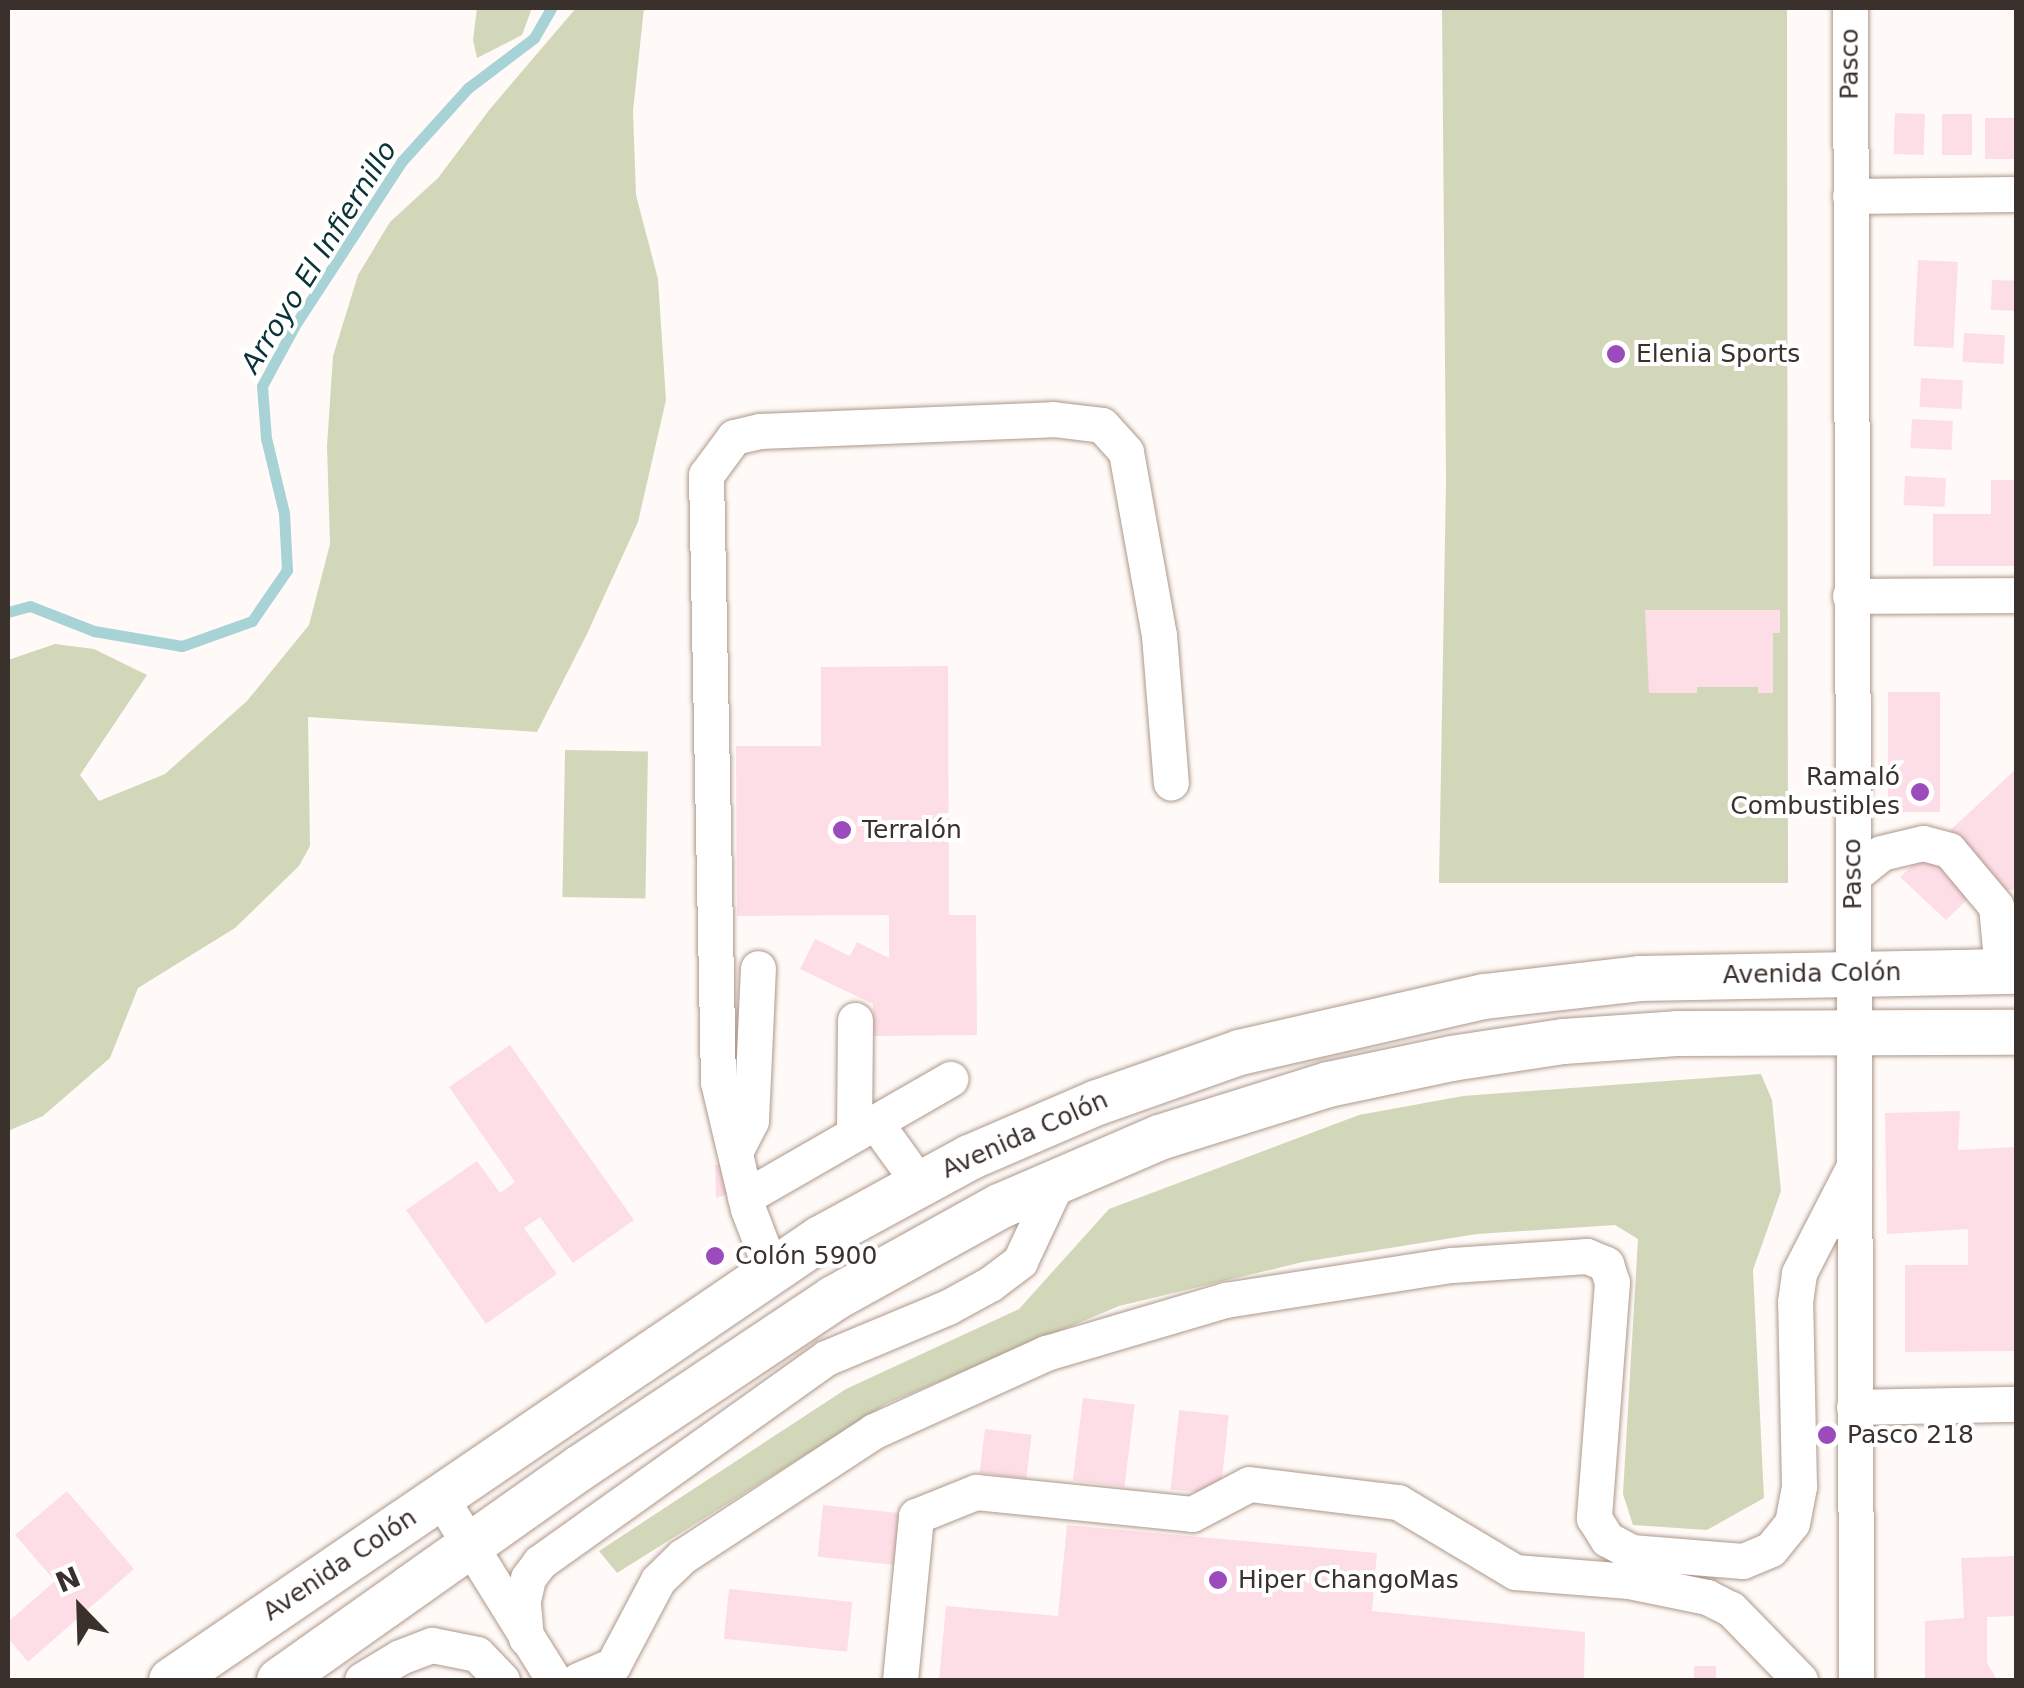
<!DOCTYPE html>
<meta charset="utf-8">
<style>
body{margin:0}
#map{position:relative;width:2024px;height:1688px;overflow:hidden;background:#fffaf7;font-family:"DejaVu Sans",sans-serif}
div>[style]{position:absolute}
.green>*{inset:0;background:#d3d7b9;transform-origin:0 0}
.stream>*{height:11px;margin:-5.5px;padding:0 5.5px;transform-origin:5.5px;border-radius:5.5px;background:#a7d2d6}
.building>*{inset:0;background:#fddee6;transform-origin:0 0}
.roads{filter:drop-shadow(0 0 2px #ae988a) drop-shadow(0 0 2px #ae988a)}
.minor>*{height:35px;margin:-17.5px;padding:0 17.5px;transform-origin:17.5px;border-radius:17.5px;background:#fff}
.major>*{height:45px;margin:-22.5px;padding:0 22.5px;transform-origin:22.5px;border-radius:22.5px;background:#fff}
.dots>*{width:28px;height:28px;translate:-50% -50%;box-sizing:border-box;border:5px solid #fff;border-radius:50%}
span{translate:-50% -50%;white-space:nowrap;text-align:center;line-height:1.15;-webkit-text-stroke:8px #fff;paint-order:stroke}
.street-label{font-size:25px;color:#3a312c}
.poi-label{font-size:25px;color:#3a312c}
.left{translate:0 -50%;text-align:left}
.right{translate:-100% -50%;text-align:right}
.water-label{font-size:28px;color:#093337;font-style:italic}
.frame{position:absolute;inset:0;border:10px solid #3a312c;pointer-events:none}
.north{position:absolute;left:30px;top:1558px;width:100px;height:100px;-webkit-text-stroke:8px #fff;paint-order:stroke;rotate:337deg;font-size:28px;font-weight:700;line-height:40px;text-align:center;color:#3a312c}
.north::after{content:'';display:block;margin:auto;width:35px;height:45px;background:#3a312c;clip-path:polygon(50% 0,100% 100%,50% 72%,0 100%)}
</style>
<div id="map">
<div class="green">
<div style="clip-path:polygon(477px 8px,532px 8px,522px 35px,477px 58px,473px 40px)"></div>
<div style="clip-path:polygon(576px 8px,644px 8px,633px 111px,636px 195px,658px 279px,666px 400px,638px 522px,586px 636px,537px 732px,308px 717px,310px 846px,299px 866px,235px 928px,138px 988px,110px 1058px,43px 1116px,8px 1131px,8px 660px,55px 644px,94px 649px,147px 675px,80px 775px,99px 801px,165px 774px,247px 701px,309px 625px,330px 544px,327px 446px,333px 356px,358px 275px,390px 222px,438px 178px,490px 109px)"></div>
<div style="clip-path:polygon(1442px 8px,1787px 8px,1788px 883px,1439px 883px,1446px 481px)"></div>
<div style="left:565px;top:750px;width:83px;height:147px;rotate:1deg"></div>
<div style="clip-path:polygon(1761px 1074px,1772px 1100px,1781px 1191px,1753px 1270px,1764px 1498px,1707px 1530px,1633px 1525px,1623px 1494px,1638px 1239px,1615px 1225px,1477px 1234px,1303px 1262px,1119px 1306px,886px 1404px,617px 1573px,599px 1551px,846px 1389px,1019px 1309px,1109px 1209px,1359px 1115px,1463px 1096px)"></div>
</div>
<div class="stream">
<div style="left:8px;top:612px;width:23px;rotate:-15deg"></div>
<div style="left:30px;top:606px;width:69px;rotate:21.3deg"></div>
<div style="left:94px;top:631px;width:89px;rotate:9.7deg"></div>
<div style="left:182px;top:646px;width:74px;rotate:-19.7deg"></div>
<div style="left:252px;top:621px;width:62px;rotate:-55.5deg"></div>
<div style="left:287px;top:570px;width:57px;rotate:-93deg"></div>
<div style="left:284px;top:513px;width:77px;rotate:-103.5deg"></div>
<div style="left:266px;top:438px;width:52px;rotate:-94.4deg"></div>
<div style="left:262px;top:386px;width:69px;rotate:-61.6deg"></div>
<div style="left:295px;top:325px;width:196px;rotate:-56.9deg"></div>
<div style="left:402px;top:161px;width:98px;rotate:-47.9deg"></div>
<div style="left:468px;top:88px;width:83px;rotate:-37.1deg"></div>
<div style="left:534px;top:38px;width:34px;rotate:-60deg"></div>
</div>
<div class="building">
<div style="left:1895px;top:113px;width:30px;height:41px;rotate:2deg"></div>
<div style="left:1942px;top:114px;width:30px;height:41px"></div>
<div style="left:1985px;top:118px;width:30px;height:41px"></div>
<div style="left:1918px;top:260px;width:40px;height:86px;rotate:3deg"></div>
<div style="left:1992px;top:280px;width:24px;height:30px;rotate:2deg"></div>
<div style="left:1964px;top:333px;width:41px;height:29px;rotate:3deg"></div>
<div style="left:1921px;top:378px;width:42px;height:29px;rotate:3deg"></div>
<div style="left:1912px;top:419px;width:41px;height:29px;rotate:3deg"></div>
<div style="left:1905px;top:476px;width:41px;height:29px;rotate:3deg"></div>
<div style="clip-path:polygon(1991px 480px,2016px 480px,2016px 566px,1933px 566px,1933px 514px,1991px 514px)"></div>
<div style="clip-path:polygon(1645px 610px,1780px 610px,1780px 633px,1773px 633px,1773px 693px,1758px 693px,1758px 687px,1697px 687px,1697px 693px,1649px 693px)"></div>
<div style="clip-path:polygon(948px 666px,949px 915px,976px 915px,977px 1035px,873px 1036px,873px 1004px,800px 969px,815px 939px,850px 956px,857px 942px,889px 958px,889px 915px,737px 916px,736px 746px,821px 746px,821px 667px)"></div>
<div style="left:1940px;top:692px;width:120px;height:52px;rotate:90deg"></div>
<div style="clip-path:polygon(2016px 769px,2016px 889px,1971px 896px,1946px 920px,1900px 877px)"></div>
<div style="clip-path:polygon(510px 1045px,634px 1220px,573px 1263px,540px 1217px,524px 1228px,557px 1274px,486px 1324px,406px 1210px,477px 1161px,500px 1193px,515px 1182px,449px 1087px)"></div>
<div style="clip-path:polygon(1960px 1111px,1958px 1150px,2016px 1147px,2016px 1351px,1905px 1352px,1905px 1265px,1968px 1265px,1968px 1229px,1887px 1234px,1885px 1113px)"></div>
<div style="clip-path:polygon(737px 1164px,738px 1191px,716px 1198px,715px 1165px)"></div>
<div style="left:1083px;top:1398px;width:52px;height:83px;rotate:7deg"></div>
<div style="left:1179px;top:1410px;width:50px;height:80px;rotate:6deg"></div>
<div style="left:985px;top:1429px;width:47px;height:44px;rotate:7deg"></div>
<div style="clip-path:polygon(67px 1491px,134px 1569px,28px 1662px,8px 1638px,8px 1622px,55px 1581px,15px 1535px)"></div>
<div style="left:823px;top:1505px;width:83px;height:52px;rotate:6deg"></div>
<div style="clip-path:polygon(1067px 1525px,1377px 1553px,1372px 1611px,1585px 1632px,1584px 1680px,939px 1680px,946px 1606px,1058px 1616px)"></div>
<div style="clip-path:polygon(2016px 1556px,2016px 1616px,1987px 1617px,1987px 1663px,1997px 1680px,1925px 1680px,1925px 1621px,1964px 1618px,1961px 1558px)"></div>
<div style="left:729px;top:1589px;width:124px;height:50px;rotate:6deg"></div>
<div style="left:1694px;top:1666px;width:22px;height:14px"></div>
</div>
<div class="roads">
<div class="minor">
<div style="left:1850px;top:8px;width:1672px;rotate:89.79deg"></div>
<div style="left:1850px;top:196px;width:166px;rotate:-0.7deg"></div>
<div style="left:1850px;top:596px;width:166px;rotate:-0.3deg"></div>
<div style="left:1853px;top:876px;width:36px;rotate:-39deg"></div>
<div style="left:1881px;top:853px;width:43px;rotate:-13.4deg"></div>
<div style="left:1923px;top:843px;width:27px;rotate:15deg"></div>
<div style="left:1949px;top:850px;width:73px;rotate:50deg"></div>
<div style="left:1996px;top:906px;width:65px;rotate:84.7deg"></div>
<div style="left:875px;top:1122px;width:75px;rotate:54.2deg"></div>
<div style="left:854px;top:1134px;width:114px;rotate:-89.5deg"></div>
<div style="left:735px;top:1152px;width:35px;rotate:-63deg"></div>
<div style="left:751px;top:1121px;width:153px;rotate:-87.4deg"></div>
<div style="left:745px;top:1197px;width:237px;rotate:-29.9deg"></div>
<div style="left:771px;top:1269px;width:64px;rotate:-111deg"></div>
<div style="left:748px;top:1209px;width:130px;rotate:-103.3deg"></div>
<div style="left:718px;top:1082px;width:607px;rotate:-91.13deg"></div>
<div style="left:706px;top:475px;width:47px;rotate:-53.6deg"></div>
<div style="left:734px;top:437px;width:27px;rotate:-13deg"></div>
<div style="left:760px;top:431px;width:293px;rotate:-2.3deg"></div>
<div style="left:1053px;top:419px;width:49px;rotate:7deg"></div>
<div style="left:1102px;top:425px;width:36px;rotate:48deg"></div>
<div style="left:1126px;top:452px;width:186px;rotate:79.8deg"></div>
<div style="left:1159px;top:635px;width:148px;rotate:85.4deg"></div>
<div style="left:1854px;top:1407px;width:162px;rotate:-1.1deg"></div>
<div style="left:440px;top:1497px;width:216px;rotate:58.1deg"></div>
<div style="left:526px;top:1638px;width:38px;rotate:-95deg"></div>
<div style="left:523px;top:1600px;width:23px;rotate:-77deg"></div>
<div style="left:528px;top:1578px;width:20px;rotate:-53deg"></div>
<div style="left:540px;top:1562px;width:351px;rotate:-35.5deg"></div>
<div style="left:826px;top:1358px;width:132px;rotate:-22.7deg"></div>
<div style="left:948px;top:1307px;width:48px;rotate:-28.7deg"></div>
<div style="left:990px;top:1284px;width:38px;rotate:-37deg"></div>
<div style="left:1020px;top:1261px;width:92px;rotate:-64.8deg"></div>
<div style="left:362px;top:1680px;width:44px;rotate:-31.2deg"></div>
<div style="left:400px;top:1657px;width:34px;rotate:-21deg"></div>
<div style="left:432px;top:1645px;width:46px;rotate:11.3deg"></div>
<div style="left:477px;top:1654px;width:36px;rotate:46deg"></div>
<div style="left:578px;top:1680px;width:38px;rotate:-23deg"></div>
<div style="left:613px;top:1665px;width:96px;rotate:-62.1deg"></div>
<div style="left:658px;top:1580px;width:35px;rotate:-44deg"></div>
<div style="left:683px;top:1556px;width:228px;rotate:-33.2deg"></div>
<div style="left:874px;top:1431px;width:189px;rotate:-24.4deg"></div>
<div style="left:1046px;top:1353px;width:187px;rotate:-16.5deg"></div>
<div style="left:1225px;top:1300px;width:230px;rotate:-8.8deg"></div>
<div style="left:1452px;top:1265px;width:135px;rotate:-3.8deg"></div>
<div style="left:1587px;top:1256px;width:21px;rotate:23deg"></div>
<div style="left:1606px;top:1264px;width:19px;rotate:72deg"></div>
<div style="left:1612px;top:1282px;width:237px;rotate:94.4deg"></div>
<div style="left:1594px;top:1518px;width:25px;rotate:58deg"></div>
<div style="left:1607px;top:1539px;width:27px;rotate:28deg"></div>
<div style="left:1631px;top:1552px;width:112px;rotate:4.6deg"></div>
<div style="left:1743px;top:1561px;width:30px;rotate:-23deg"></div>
<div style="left:1771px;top:1549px;width:33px;rotate:-51deg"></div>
<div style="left:1792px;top:1523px;width:38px;rotate:-79deg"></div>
<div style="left:1799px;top:1486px;width:184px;rotate:-91.2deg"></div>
<div style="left:1795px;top:1302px;width:29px;rotate:-82deg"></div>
<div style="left:1799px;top:1273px;width:120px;rotate:-62.8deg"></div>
<div style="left:900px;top:1680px;width:165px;rotate:-84.4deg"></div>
<div style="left:916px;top:1516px;width:65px;rotate:-21.8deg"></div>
<div style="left:976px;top:1492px;width:217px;rotate:5.8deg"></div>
<div style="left:1192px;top:1514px;width:64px;rotate:-27.8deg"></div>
<div style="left:1249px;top:1484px;width:150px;rotate:6.9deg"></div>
<div style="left:1398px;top:1502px;width:136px;rotate:30.9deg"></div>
<div style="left:1515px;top:1572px;width:114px;rotate:4.5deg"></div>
<div style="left:1629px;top:1581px;width:80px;rotate:11.6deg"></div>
<div style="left:1707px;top:1597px;width:27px;rotate:27deg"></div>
<div style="left:1731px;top:1609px;width:99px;rotate:45.8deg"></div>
</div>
<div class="major">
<div style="left:171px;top:1680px;width:785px;rotate:-34.26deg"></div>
<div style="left:820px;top:1238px;width:170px;rotate:-28.5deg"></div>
<div style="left:969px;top:1157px;width:139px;rotate:-23.3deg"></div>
<div style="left:1097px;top:1102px;width:151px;rotate:-19.4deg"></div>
<div style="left:1239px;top:1052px;width:251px;rotate:-12.9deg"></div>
<div style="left:1484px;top:996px;width:156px;rotate:-6.6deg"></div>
<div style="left:1639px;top:978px;width:377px;rotate:-1.1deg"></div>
<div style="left:279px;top:1680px;width:369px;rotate:-35.3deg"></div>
<div style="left:580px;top:1467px;width:304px;rotate:-33.7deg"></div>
<div style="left:833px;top:1298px;width:190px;rotate:-29deg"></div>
<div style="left:999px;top:1206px;width:174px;rotate:-23.3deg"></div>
<div style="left:1159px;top:1137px;width:177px;rotate:-17.4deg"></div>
<div style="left:1328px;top:1084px;width:126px;rotate:-11.9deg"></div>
<div style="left:1451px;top:1058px;width:113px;rotate:-8.6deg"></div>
<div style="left:1563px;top:1041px;width:113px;rotate:-4deg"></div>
<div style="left:1676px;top:1033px;width:340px;rotate:-0.2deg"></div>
</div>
</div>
<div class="dots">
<div style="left:1616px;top:354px;background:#9b4bbb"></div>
<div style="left:1920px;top:792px;background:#9b4bbb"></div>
<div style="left:842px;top:830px;background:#9b4bbb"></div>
<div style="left:715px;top:1256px;background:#9b4bbb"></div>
<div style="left:1827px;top:1435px;background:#9b4bbb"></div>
<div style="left:1218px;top:1580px;background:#9b4bbb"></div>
</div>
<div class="street-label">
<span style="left:1850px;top:64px;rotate:-90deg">Pasco</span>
<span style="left:1853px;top:874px;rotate:-91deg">Pasco</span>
<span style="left:1812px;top:974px;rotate:-1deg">Avenida Colón</span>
<span style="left:1025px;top:1135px;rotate:-24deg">Avenida Colón</span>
<span style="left:340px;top:1565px;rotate:-34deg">Avenida Colón</span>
</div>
<div class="poi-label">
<span class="left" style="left:1636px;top:354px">Elenia Sports</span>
<span class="right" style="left:1900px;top:792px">Ramaló<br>Combustibles</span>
<span class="left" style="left:862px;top:830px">Terralón</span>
<span class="left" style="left:735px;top:1256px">Colón 5900</span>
<span class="left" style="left:1847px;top:1435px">Pasco 218</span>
<span class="left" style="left:1238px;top:1580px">Hiper ChangoMas</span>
</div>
<div class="water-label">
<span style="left:319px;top:257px;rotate:-58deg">Arroyo El Infiernillo</span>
</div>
<div class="frame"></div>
<div class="north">N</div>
</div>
